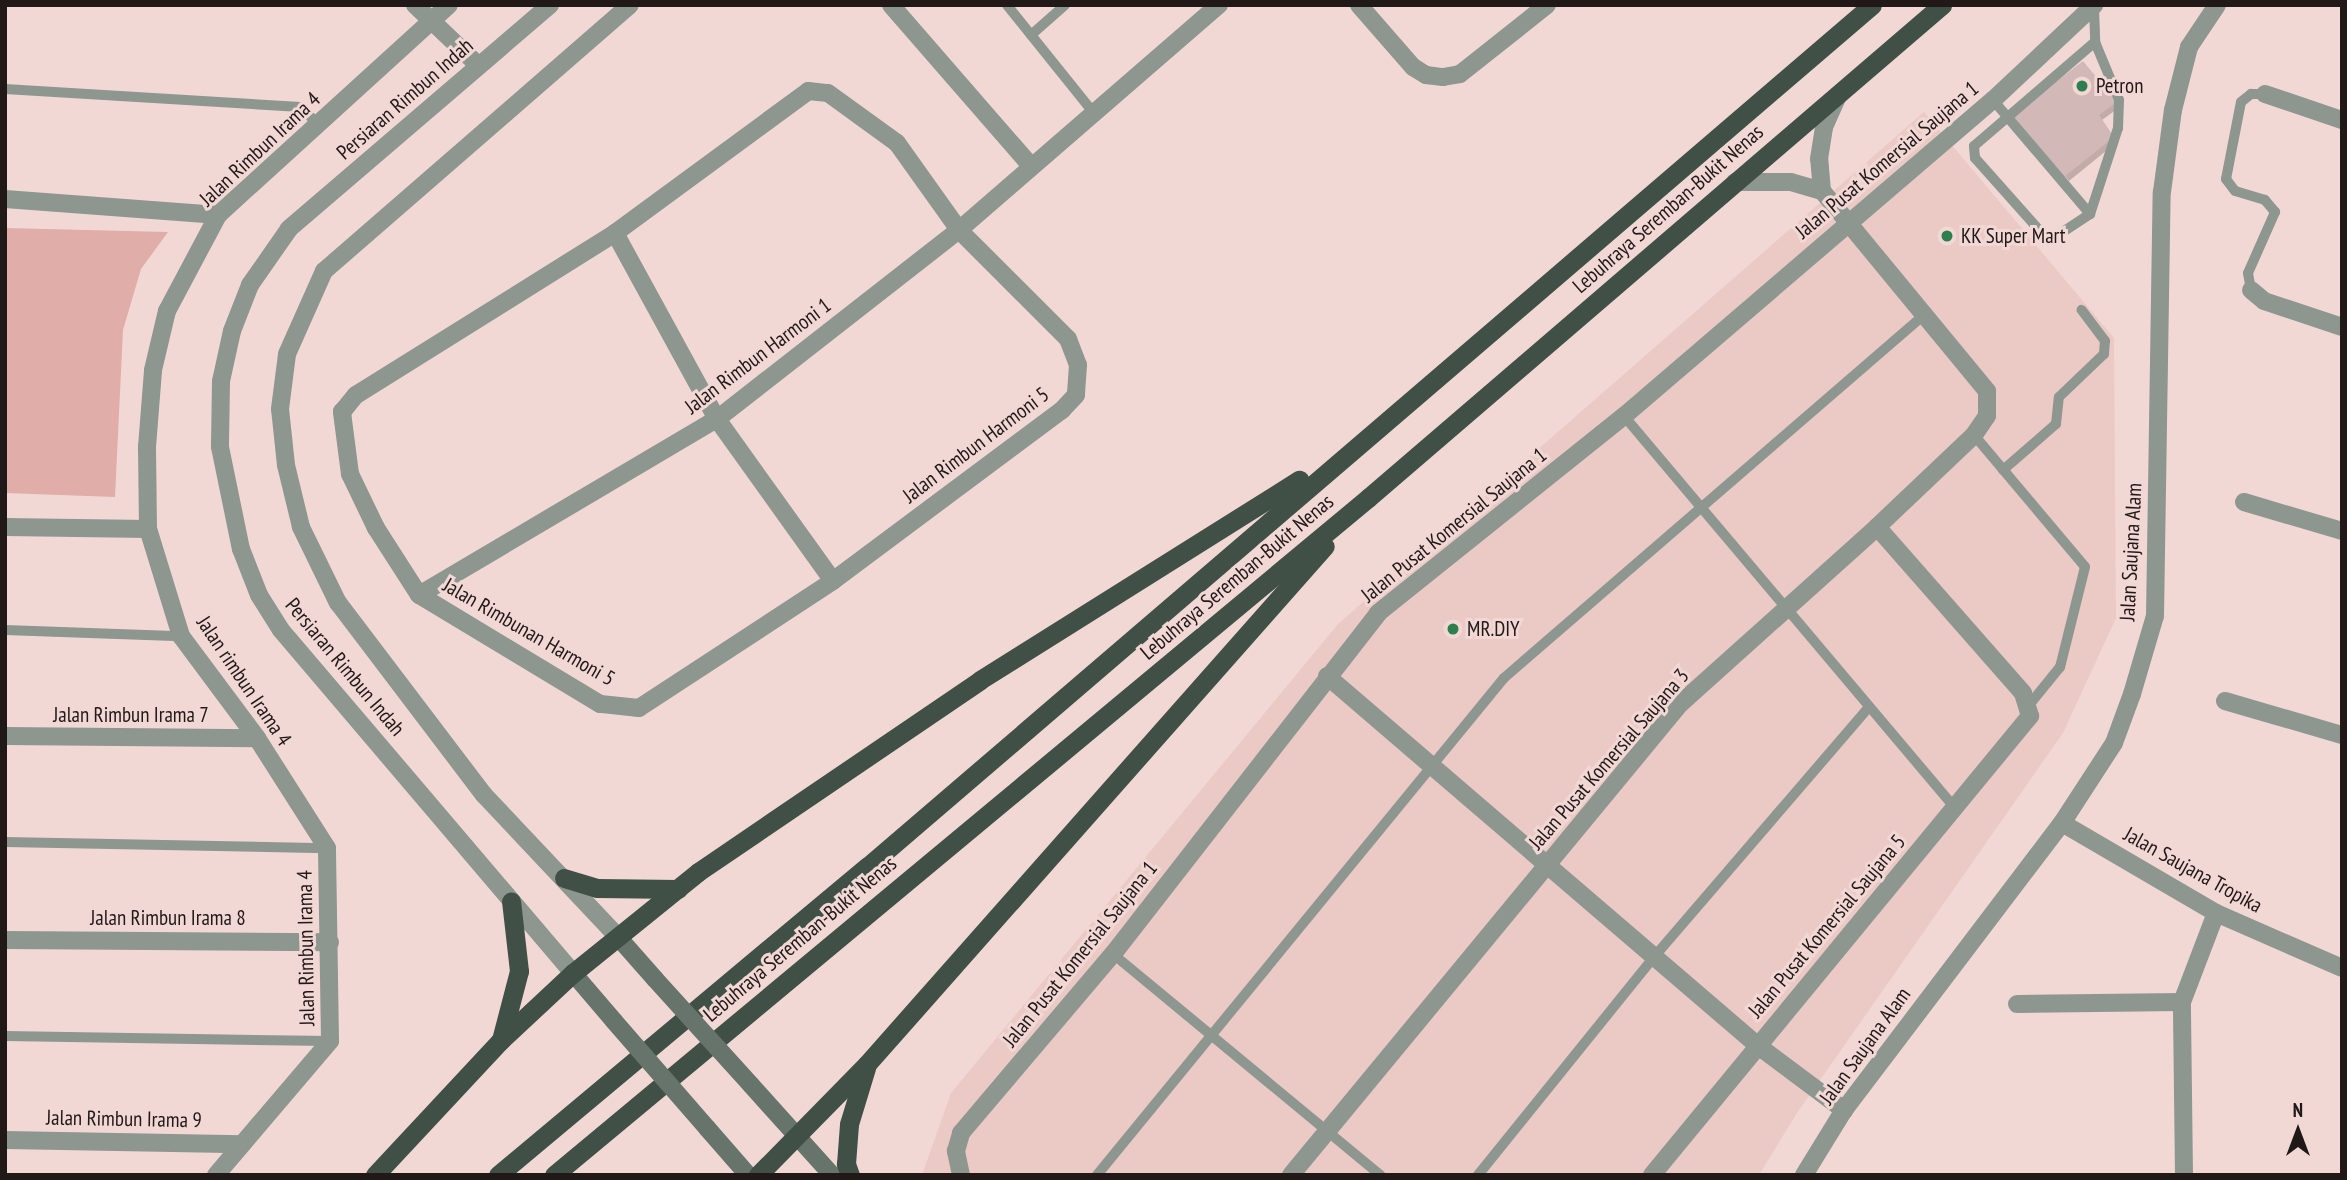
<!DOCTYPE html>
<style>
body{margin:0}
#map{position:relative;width:2347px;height:1180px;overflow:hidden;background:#f2d8d5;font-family:"PT Sans Narrow",sans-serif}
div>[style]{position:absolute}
.built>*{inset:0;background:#ebc9c5}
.green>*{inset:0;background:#e1ada8}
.shadow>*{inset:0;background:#0003}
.building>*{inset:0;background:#d2b9b7}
.service>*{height:10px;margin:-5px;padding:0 5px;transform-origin:5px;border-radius:5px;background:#8e9690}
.minor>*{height:18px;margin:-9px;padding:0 9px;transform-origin:9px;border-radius:9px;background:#8e9690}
.tertiary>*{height:18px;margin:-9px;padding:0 9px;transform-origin:9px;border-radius:9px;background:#8e9690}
.secondary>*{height:18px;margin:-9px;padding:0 9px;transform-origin:9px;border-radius:9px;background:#67746b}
.trunk>*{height:19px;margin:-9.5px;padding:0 9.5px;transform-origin:9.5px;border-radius:9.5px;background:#415046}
.secondary-bridge>*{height:18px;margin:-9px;padding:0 9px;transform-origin:9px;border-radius:9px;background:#67746b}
.dots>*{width:19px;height:19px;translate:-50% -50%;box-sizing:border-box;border:4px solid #f2d8d5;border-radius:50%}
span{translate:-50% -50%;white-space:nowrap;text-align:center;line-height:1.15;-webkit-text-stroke:6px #f2d8d5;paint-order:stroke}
.poi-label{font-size:21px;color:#211818}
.left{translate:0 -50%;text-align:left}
.street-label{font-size:21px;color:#211818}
.frame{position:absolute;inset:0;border:7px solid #211818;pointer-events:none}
.north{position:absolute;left:2263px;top:1096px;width:70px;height:70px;-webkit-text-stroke:5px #f2d8d5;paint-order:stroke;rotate:0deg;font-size:19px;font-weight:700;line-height:28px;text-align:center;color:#211818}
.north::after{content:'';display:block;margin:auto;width:24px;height:32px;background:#211818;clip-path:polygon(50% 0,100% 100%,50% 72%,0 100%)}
</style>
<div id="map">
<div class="built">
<div style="clip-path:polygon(1924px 112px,2114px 338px,2116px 618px,2063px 733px,1797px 1113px,1759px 1175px,922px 1175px,951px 1093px,1338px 624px)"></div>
</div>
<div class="green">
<div style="clip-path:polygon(5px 228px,168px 232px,141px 269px,123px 330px,115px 497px,5px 493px)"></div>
</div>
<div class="shadow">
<div style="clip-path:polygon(2083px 63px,2120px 107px,2102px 120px,2117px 142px,2069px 181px,2065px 176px)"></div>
</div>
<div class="building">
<div style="clip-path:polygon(2083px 61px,2117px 102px,2099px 115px,2114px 137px,2064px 177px,2012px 115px)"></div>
</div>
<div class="service">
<div style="left:1007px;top:5px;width:137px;rotate:51.2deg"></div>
<div style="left:2094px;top:7px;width:35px;rotate:88deg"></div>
<div style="left:2095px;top:42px;width:63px;rotate:67.5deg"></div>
<div style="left:2119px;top:100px;width:28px;rotate:92deg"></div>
<div style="left:2118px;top:128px;width:90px;rotate:108deg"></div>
<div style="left:2090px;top:214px;width:49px;rotate:146.6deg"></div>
<div style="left:2049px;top:241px;width:111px;rotate:-131.7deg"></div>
<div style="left:1975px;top:158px;width:12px;rotate:-95deg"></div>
<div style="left:1974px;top:146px;width:160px;rotate:-40.7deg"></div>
<div style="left:1031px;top:35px;width:45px;rotate:-41.4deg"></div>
<div style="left:5px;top:89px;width:296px;rotate:3.5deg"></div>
<div style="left:300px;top:107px;width:25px;rotate:43deg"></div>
<div style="left:1993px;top:100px;width:150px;rotate:49.6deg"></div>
<div style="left:2251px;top:290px;width:17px;rotate:-100deg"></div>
<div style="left:2248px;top:273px;width:67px;rotate:-66.1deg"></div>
<div style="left:2275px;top:212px;width:16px;rotate:-130deg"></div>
<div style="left:2265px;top:200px;width:31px;rotate:-163deg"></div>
<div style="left:2235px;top:191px;width:15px;rotate:-127deg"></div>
<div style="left:2226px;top:179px;width:78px;rotate:-79deg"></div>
<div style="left:2241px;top:102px;width:13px;rotate:-39deg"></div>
<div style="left:2251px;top:94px;width:14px"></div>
<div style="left:1624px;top:416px;width:513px;rotate:49.82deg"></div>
<div style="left:1974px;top:435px;width:172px;rotate:49.9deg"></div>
<div style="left:2085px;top:567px;width:103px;rotate:104deg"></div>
<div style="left:2060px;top:667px;width:49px;rotate:129.2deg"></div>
<div style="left:2003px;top:470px;width:70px;rotate:-41deg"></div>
<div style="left:2056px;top:424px;width:27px;rotate:-84deg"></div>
<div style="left:2059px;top:397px;width:62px;rotate:-43.7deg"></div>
<div style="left:2104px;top:354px;width:13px;rotate:-86deg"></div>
<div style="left:2105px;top:341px;width:39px;rotate:-127deg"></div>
<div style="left:5px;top:630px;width:176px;rotate:2deg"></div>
<div style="left:5px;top:842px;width:322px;rotate:1.1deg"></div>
<div style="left:1113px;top:954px;width:347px;rotate:39.6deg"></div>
<div style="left:5px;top:1036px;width:325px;rotate:0.9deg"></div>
<div style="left:1097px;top:1175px;width:642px;rotate:-50.69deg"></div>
<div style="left:1504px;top:678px;width:555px;rotate:-40.84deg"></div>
<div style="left:1478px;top:1175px;width:280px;rotate:-51.1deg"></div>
<div style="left:1654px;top:957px;width:330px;rotate:-49.3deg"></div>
</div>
<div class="minor">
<div style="left:415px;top:5px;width:88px;rotate:43.6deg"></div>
<div style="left:891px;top:5px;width:212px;rotate:49deg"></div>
<div style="left:1359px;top:5px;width:82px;rotate:48.9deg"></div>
<div style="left:1413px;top:67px;width:15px;rotate:32deg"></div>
<div style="left:1426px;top:75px;width:17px;rotate:7deg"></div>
<div style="left:1443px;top:77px;width:17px;rotate:-10deg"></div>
<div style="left:1460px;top:74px;width:111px;rotate:-38.4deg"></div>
<div style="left:808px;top:91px;width:20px;rotate:6deg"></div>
<div style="left:828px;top:93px;width:85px;rotate:35.9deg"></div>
<div style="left:897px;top:143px;width:107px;rotate:54.5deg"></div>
<div style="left:959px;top:230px;width:154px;rotate:45deg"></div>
<div style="left:1068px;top:339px;width:28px;rotate:69deg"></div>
<div style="left:1078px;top:365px;width:30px;rotate:94deg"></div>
<div style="left:1076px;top:395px;width:21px;rotate:133deg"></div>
<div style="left:1062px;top:410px;width:286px;rotate:143.3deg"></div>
<div style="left:833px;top:581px;width:232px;rotate:146.8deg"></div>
<div style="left:639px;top:708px;width:39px;rotate:-174deg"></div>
<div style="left:600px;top:704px;width:211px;rotate:-148.9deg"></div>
<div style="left:419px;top:595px;width:80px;rotate:-122.7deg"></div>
<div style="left:376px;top:528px;width:60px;rotate:-115.7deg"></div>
<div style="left:350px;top:474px;width:63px;rotate:-97.4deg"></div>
<div style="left:342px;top:412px;width:22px;rotate:-51deg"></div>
<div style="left:356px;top:395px;width:305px;rotate:-32deg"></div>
<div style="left:615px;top:233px;width:240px;rotate:-36.3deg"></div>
<div style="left:2265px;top:94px;width:81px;rotate:18.7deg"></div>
<div style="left:1822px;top:191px;width:32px;rotate:-95deg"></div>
<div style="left:1819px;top:159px;width:32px;rotate:-81deg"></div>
<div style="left:1824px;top:127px;width:35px;rotate:-66deg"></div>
<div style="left:5px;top:199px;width:214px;rotate:4.3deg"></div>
<div style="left:615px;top:233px;width:212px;rotate:61.3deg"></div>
<div style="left:717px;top:419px;width:199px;rotate:54.4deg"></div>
<div style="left:2251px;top:290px;width:17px;rotate:40deg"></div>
<div style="left:2264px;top:301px;width:82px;rotate:18.4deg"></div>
<div style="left:2244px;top:502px;width:102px;rotate:16.5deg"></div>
<div style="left:5px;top:527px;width:143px;rotate:0.8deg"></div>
<div style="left:419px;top:595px;width:346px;rotate:-30.6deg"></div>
<div style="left:717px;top:419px;width:307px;rotate:-38deg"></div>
<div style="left:959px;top:230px;width:344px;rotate:-40.9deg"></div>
<div style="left:1327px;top:676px;width:567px;rotate:40.63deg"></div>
<div style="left:1757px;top:1045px;width:109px;rotate:36.8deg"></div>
<div style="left:2225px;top:701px;width:122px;rotate:16.2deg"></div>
<div style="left:5px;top:736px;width:252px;rotate:0.5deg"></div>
<div style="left:2062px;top:823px;width:178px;rotate:30.3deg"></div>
<div style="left:2216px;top:913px;width:137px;rotate:23.6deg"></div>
<div style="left:5px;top:940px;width:325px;rotate:0.4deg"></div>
<div style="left:2017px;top:1004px;width:165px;rotate:-0.7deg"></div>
<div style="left:5px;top:1140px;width:237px;rotate:1deg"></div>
<div style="left:216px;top:1175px;width:176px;rotate:-49.6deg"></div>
<div style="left:330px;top:1041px;width:193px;rotate:-90.9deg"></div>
<div style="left:327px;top:848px;width:130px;rotate:-122.5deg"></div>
<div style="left:257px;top:738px;width:127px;rotate:-126.7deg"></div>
<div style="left:181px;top:636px;width:112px;rotate:-107.1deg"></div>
<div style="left:148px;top:529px;width:82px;rotate:-90.7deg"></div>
<div style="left:147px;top:447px;width:77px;rotate:-85.5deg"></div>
<div style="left:153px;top:370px;width:61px;rotate:-76.7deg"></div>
<div style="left:167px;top:311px;width:109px;rotate:-62deg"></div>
<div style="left:218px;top:215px;width:312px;rotate:-42.3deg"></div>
<div style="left:961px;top:1175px;width:25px;rotate:-102deg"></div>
<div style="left:956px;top:1151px;width:19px;rotate:-74deg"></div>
<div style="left:961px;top:1133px;width:235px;rotate:-49.7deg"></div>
<div style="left:1113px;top:954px;width:432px;rotate:-52.1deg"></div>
<div style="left:1378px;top:613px;width:315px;rotate:-38.7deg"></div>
<div style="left:1624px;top:416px;width:486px;rotate:-40.6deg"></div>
<div style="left:1993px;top:100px;width:139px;rotate:-43.2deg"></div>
<div style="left:1291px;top:1175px;width:611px;rotate:-50.45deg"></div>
<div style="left:1680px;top:704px;width:265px;rotate:-41.9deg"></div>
<div style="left:1877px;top:527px;width:134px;rotate:-43.5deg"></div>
<div style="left:1974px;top:435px;width:23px;rotate:-56deg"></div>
<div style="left:1987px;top:416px;width:25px;rotate:-90deg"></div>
<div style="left:1987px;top:391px;width:259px;rotate:-129.5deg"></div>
<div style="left:1822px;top:191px;width:32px;rotate:-164deg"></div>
<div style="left:1791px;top:182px;width:56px;rotate:180deg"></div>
<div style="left:1652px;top:1175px;width:595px;rotate:-50.53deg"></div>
<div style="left:2030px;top:716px;width:24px;rotate:-107deg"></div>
<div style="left:2023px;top:693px;width:221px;rotate:-131.3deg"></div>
<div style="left:1804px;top:1175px;width:76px;rotate:-58.4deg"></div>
<div style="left:1844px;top:1110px;width:360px;rotate:-52.8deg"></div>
<div style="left:2062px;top:823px;width:95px;rotate:-57deg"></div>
<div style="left:2114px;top:743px;width:52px;rotate:-69.8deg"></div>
<div style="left:2132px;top:694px;width:81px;rotate:-73.6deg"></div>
<div style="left:2155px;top:616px;width:424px;rotate:-89.1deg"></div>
<div style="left:2162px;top:192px;width:83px;rotate:-82.4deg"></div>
<div style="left:2173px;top:110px;width:65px;rotate:-75.7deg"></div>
<div style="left:2189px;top:47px;width:50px;rotate:-56.3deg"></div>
<div style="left:2184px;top:1175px;width:173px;rotate:-90.7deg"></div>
<div style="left:2182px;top:1002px;width:95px;rotate:-69.1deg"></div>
</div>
<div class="tertiary">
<div style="left:550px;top:5px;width:344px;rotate:139.4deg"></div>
<div style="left:289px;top:229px;width:68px;rotate:124.9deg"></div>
<div style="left:250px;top:285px;width:49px;rotate:111.4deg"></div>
<div style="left:232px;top:331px;width:51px;rotate:102.4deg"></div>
<div style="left:221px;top:381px;width:66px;rotate:90.9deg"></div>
<div style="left:220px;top:447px;width:104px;rotate:78.4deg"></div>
<div style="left:241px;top:549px;width:49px;rotate:68.6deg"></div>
<div style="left:259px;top:595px;width:41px;rotate:57.8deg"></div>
<div style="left:281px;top:630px;width:450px;rotate:49.6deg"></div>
<div style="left:618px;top:937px;width:195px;rotate:-133.3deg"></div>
<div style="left:484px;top:795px;width:241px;rotate:-127.2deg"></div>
<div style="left:338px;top:603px;width:85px;rotate:-116deg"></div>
<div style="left:301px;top:527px;width:64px;rotate:-103.6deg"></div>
<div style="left:286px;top:465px;width:56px;rotate:-96.1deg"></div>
<div style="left:280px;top:409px;width:55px;rotate:-82.7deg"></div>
<div style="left:287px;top:354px;width:91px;rotate:-66deg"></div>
<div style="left:324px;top:271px;width:405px;rotate:-41deg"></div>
</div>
<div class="secondary">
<div style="left:618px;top:937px;width:56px;rotate:48.6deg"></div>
<div style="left:573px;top:973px;width:63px;rotate:49.5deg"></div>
<div style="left:751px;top:1085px;width:121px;rotate:48deg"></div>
<div style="left:707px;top:1128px;width:62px;rotate:48.9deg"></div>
</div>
<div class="trunk">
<div style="left:564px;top:878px;width:34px;rotate:17deg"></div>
<div style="left:597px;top:888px;width:81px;rotate:0.7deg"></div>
<div style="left:501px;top:1040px;width:71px;rotate:-75.4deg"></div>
<div style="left:519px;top:971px;width:70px;rotate:-96.5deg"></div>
<div style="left:375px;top:1175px;width:183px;rotate:-47deg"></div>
<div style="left:500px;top:1041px;width:100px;rotate:-43deg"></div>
<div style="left:573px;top:973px;width:161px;rotate:-38.9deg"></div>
<div style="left:698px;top:872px;width:341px;rotate:-34.2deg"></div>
<div style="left:980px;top:680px;width:377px;rotate:-32.1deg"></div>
<div style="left:498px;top:1175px;width:481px;rotate:-39.9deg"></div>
<div style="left:867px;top:867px;width:1324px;rotate:-40.62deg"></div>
<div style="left:554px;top:1175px;width:1059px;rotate:-39.75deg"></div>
<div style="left:1368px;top:498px;width:757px;rotate:-40.66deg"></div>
<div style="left:758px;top:1175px;width:156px;rotate:-45.5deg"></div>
<div style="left:867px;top:1064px;width:691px;rotate:-48.52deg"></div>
<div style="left:850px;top:1175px;width:12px;rotate:-110deg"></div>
<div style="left:846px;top:1164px;width:40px;rotate:-85.7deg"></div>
<div style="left:849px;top:1124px;width:59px;rotate:-73.1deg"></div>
</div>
<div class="secondary-bridge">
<div style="left:655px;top:979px;width:143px;rotate:47.8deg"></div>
<div style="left:614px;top:1021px;width:142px;rotate:49deg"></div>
</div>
<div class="dots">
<div style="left:2082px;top:86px;background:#2e7f50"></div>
<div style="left:1947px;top:236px;background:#2e7f50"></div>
<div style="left:1453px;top:629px;background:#2e7f50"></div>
</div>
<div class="poi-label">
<span class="left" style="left:2096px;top:86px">Petron</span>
<span class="left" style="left:1961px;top:236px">KK Super Mart</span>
<span class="left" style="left:1467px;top:629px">MR.DIY</span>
</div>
<div class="street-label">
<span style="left:405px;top:99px;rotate:-41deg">Persiaran Rimbun Indah</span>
<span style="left:260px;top:149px;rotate:-43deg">Jalan Rimbun Irama 4</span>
<span style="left:1887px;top:160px;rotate:-40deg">Jalan Pusat Komersial Saujana 1</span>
<span style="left:1668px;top:209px;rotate:-41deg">Lebuhraya Seremban-Bukit Nenas</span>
<span style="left:758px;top:356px;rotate:-37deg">Jalan Rimbun Harmoni 1</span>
<span style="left:976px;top:445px;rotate:-37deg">Jalan Rimbun Harmoni 5</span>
<span style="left:1454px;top:525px;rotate:-39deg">Jalan Pusat Komersial Saujana 1</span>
<span style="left:2131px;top:552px;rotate:-87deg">Jalan Saujana Alam</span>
<span style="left:1237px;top:577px;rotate:-40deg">Lebuhraya Seremban-Bukit Nenas</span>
<span style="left:529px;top:632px;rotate:30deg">Jalan Rimbunan Harmoni 5</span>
<span style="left:345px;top:667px;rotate:50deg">Persiaran Rimbun Indah</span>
<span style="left:244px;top:681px;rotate:56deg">Jalan rimbun Irama 4</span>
<span style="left:131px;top:715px">Jalan Rimbun Irama 7</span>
<span style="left:1609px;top:759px;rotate:-49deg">Jalan Pusat Komersial Saujana 3</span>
<span style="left:2193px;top:870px;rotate:29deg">Jalan Saujana Tropika</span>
<span style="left:168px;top:918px">Jalan Rimbun Irama 8</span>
<span style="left:1827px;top:926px;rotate:-50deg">Jalan Pusat Komersial Saujana 5</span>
<span style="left:800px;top:939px;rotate:-40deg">Lebuhraya Seremban-Bukit Nenas</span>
<span style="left:306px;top:948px;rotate:-91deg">Jalan Rimbun Irama 4</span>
<span style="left:1080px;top:954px;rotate:-51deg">Jalan Pusat Komersial Saujana 1</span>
<span style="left:1865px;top:1046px;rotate:-54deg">Jalan Saujana Alam</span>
<span style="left:124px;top:1119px;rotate:1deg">Jalan Rimbun Irama 9</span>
</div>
<div class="frame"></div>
<div class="north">N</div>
</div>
